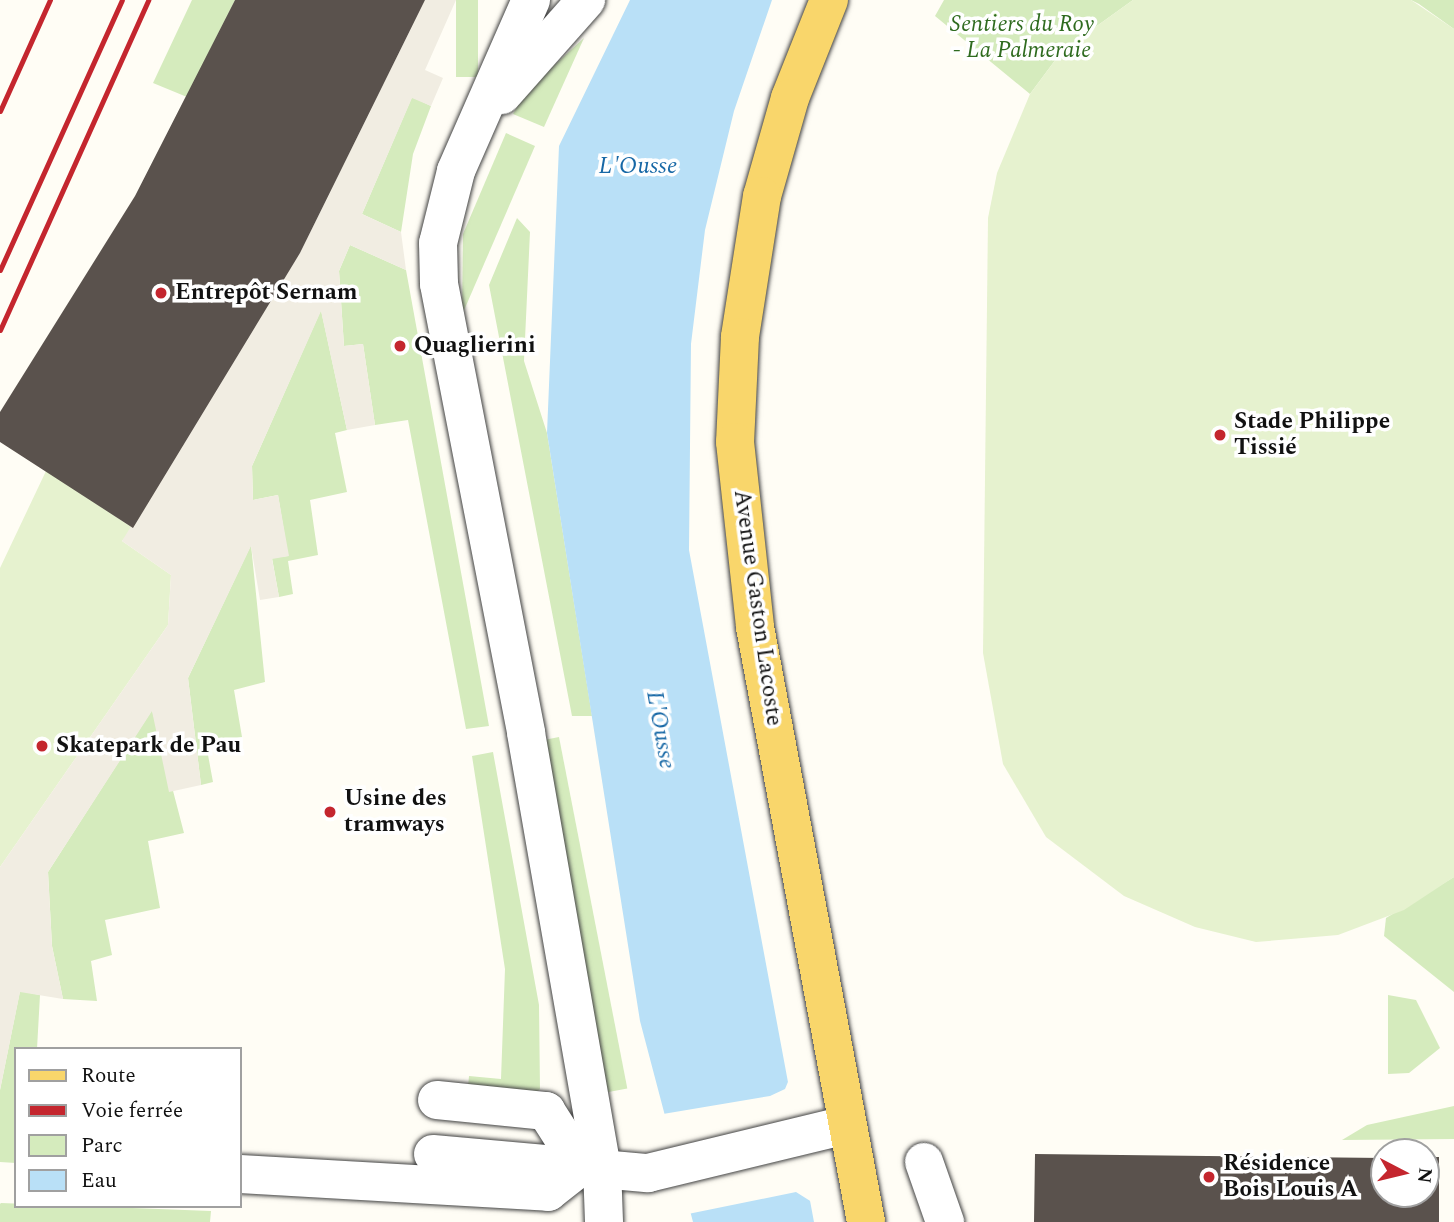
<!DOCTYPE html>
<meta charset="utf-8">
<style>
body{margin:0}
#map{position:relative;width:1454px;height:1222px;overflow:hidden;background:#fffdf5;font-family:Spectral,serif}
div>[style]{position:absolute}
.green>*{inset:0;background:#d5ebbd;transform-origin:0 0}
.pitch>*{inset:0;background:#e6f2cf}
.plaza>*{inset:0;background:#f1ede2}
.water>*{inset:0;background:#b9e0f7}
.pier>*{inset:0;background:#fffdf5}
.building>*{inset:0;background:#5a524d}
.roads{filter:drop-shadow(0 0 2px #444) drop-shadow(0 0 2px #444)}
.minor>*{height:38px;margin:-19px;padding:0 19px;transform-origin:19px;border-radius:19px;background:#fff}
.major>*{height:38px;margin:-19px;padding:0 19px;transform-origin:19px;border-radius:19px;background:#f9d66b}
.rail>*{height:5px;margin:-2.5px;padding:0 2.5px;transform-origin:2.5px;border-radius:2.5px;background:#c4262e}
.dots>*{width:19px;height:19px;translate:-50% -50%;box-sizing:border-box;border:4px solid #fff;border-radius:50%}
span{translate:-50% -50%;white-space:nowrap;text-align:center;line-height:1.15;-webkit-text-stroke:7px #fff;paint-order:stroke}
.park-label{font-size:23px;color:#2f6b1f;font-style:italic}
.poi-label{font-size:23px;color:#111;font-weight:700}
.left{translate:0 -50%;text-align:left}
.street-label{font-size:23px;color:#111}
.water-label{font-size:24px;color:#1768a6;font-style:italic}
.legend{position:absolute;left:14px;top:1047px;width:228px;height:161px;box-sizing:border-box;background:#fff;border:2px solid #a0a0a0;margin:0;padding:9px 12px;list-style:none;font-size:21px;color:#111}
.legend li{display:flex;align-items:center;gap:14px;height:35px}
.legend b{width:35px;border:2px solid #a0a0a0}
.north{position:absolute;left:1370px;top:1138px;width:70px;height:70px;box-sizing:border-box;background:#fff;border:2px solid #a0a0a0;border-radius:50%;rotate:97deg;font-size:19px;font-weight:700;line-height:28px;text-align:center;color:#111}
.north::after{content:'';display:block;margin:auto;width:24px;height:32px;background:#c4262e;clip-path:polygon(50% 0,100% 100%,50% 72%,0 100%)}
</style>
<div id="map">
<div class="green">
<div style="clip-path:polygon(192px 0,235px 0,187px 97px,153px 83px)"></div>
<div style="left:456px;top:0;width:22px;height:77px"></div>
<div style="clip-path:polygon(944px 0,1133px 0,1062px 51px,1030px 94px,935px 16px)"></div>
<div style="clip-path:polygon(1411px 0,1454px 0,1454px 29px,1419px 4px)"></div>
<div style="clip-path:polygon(584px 38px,544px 127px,513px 114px,526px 91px)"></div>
<div style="clip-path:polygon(412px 97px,431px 106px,413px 154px,401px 232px,362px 214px)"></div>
<div style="clip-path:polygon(506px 133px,535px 146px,462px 315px,463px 234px)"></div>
<div style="clip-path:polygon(517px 218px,530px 232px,524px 361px,547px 433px,592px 716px,572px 716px,489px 285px)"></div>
<div style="clip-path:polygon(350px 245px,406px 270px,489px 726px,466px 729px,408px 420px,375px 425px,363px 344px,344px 346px,339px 271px)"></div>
<div style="clip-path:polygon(321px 310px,347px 430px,335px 433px,347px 492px,310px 500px,318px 555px,288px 561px,293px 594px,279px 597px,272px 558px,288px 556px,278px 495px,253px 500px,252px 466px)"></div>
<div style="clip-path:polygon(251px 545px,265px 682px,234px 690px,242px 737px,206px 744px,213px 782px,201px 785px,188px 678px)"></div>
<div style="clip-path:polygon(152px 710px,184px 833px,148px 841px,160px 908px,105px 920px,112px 955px,91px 961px,97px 1001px,63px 999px,52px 946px,48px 872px)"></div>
<div style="left:559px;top:737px;width:358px;height:23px;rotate:79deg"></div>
<div style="clip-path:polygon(493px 752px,539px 1005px,540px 1089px,528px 1101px,468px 1087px,469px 1076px,501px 1079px,505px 969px,472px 756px)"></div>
<div style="clip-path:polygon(1454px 877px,1454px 992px,1384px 936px,1386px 918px)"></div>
<div style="clip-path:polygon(20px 991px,40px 995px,37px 1049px,16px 1049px,16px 1163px,0 1162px,0 1090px)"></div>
<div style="clip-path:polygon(1388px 995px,1416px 1000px,1440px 1048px,1409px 1073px,1388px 1074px)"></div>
<div style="clip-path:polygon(1454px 1106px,1454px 1139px,1342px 1140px,1367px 1125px)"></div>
<div style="clip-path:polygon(0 1204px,1px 1203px,211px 1211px,210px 1222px,0 1222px)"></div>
</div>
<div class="pitch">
<div style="clip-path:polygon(1133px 0,1411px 0,1454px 29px,1454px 877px,1404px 910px,1338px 935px,1256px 942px,1195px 927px,1124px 896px,1046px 837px,1003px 764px,983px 653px,988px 218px,997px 173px,1030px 94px,1062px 51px)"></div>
<div style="clip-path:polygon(46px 471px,133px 528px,122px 541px,171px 575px,168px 625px,0 867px,0 568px)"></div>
</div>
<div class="plaza">
<div style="clip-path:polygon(425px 0,456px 0,425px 70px,443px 78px,431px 106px,412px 98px,362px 214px,401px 232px,406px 270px,350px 245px,339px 271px,344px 346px,363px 344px,375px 425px,347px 430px,321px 311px,252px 466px,253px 500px,278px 495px,289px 556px,272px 559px,279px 597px,260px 600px,251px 546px,188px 678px,201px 785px,169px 792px,152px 711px,48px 872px,52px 946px,63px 999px,20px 992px,0 1090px,0 867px,168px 625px,171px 575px,122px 541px,300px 253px)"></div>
</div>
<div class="water">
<div style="clip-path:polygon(630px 0,772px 0,734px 111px,705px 230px,691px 344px,689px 550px,814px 1222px,693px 1222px,640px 1021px,547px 433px,559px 146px)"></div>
</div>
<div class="pier">
<div style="clip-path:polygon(790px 1077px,815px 1204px,796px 1192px,688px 1214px,663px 1114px,770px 1096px,785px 1089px)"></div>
</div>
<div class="building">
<div style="clip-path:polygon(235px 0,425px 0,300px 253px,133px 528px,0 442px,0 412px,135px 196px)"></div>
<div style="clip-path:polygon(1035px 1154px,1384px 1158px,1384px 1194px,1426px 1194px,1426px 1157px,1439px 1157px,1439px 1222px,1034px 1222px)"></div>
</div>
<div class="roads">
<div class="minor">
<div style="left:531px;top:0;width:187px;rotate:113.7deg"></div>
<div style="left:456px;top:171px;width:74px;rotate:104deg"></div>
<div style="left:438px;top:243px;width:41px;rotate:88.6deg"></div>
<div style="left:439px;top:284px;width:457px;rotate:79deg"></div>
<div style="left:526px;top:733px;width:441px;rotate:80.1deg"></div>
<div style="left:602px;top:1167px;width:55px;rotate:87.9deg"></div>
<div style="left:502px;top:95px;width:127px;rotate:-48.5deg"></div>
<div style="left:437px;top:1100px;width:110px;rotate:5.8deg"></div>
<div style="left:546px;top:1111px;width:65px;rotate:57.5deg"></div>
<div style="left:433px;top:1154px;width:216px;rotate:5.1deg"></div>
<div style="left:648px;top:1173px;width:205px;rotate:-13.6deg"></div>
<div style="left:924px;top:1162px;width:64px;rotate:70.7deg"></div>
<div style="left:240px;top:1174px;width:309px;rotate:3.3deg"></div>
<div style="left:548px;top:1192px;width:42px;rotate:-38.2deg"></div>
</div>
<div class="major">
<div style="left:829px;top:0;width:105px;rotate:111.7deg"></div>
<div style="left:790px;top:98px;width:102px;rotate:105.9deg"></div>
<div style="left:762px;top:196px;width:143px;rotate:98.9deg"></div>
<div style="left:740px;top:337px;width:105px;rotate:92.7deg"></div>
<div style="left:735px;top:442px;width:186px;rotate:83.8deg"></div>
<div style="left:755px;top:627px;width:605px;rotate:79.43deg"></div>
</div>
</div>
<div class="rail">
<div style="left:0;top:111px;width:122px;rotate:-65.8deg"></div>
<div style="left:0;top:270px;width:296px;rotate:-65.7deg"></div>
<div style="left:0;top:330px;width:362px;rotate:-65.8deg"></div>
</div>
<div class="dots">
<div style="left:161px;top:293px;background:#c4262e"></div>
<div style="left:400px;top:346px;background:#c4262e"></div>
<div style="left:1220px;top:435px;background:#c4262e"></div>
<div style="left:42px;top:746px;background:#c4262e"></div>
<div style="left:330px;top:812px;background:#c4262e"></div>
<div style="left:1209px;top:1177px;background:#c4262e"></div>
</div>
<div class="park-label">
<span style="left:1022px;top:38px">Sentiers du Roy<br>- La Palmeraie</span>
</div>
<div class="poi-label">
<span class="left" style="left:175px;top:293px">Entrepôt Sernam</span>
<span class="left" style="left:414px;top:346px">Quaglierini</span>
<span class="left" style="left:1234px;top:435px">Stade Philippe<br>Tissié</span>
<span class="left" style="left:56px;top:746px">Skatepark de Pau</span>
<span class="left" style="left:344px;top:812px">Usine des<br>tramways</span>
<span class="left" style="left:1223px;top:1177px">Résidence<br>Bois Louis A</span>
</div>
<div class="street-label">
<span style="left:757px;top:608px;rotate:82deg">Avenue Gaston Lacoste</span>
</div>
<div class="water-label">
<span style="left:638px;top:167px">L'Ousse</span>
<span style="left:660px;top:730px;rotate:80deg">L'Ousse</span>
</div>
<ul class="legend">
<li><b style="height:9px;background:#f9d66b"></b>Route</li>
<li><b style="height:9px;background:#c4262e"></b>Voie ferrée</li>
<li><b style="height:19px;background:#d5ebbd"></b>Parc</li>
<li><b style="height:19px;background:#b9e0f7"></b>Eau</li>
</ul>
<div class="north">N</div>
</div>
